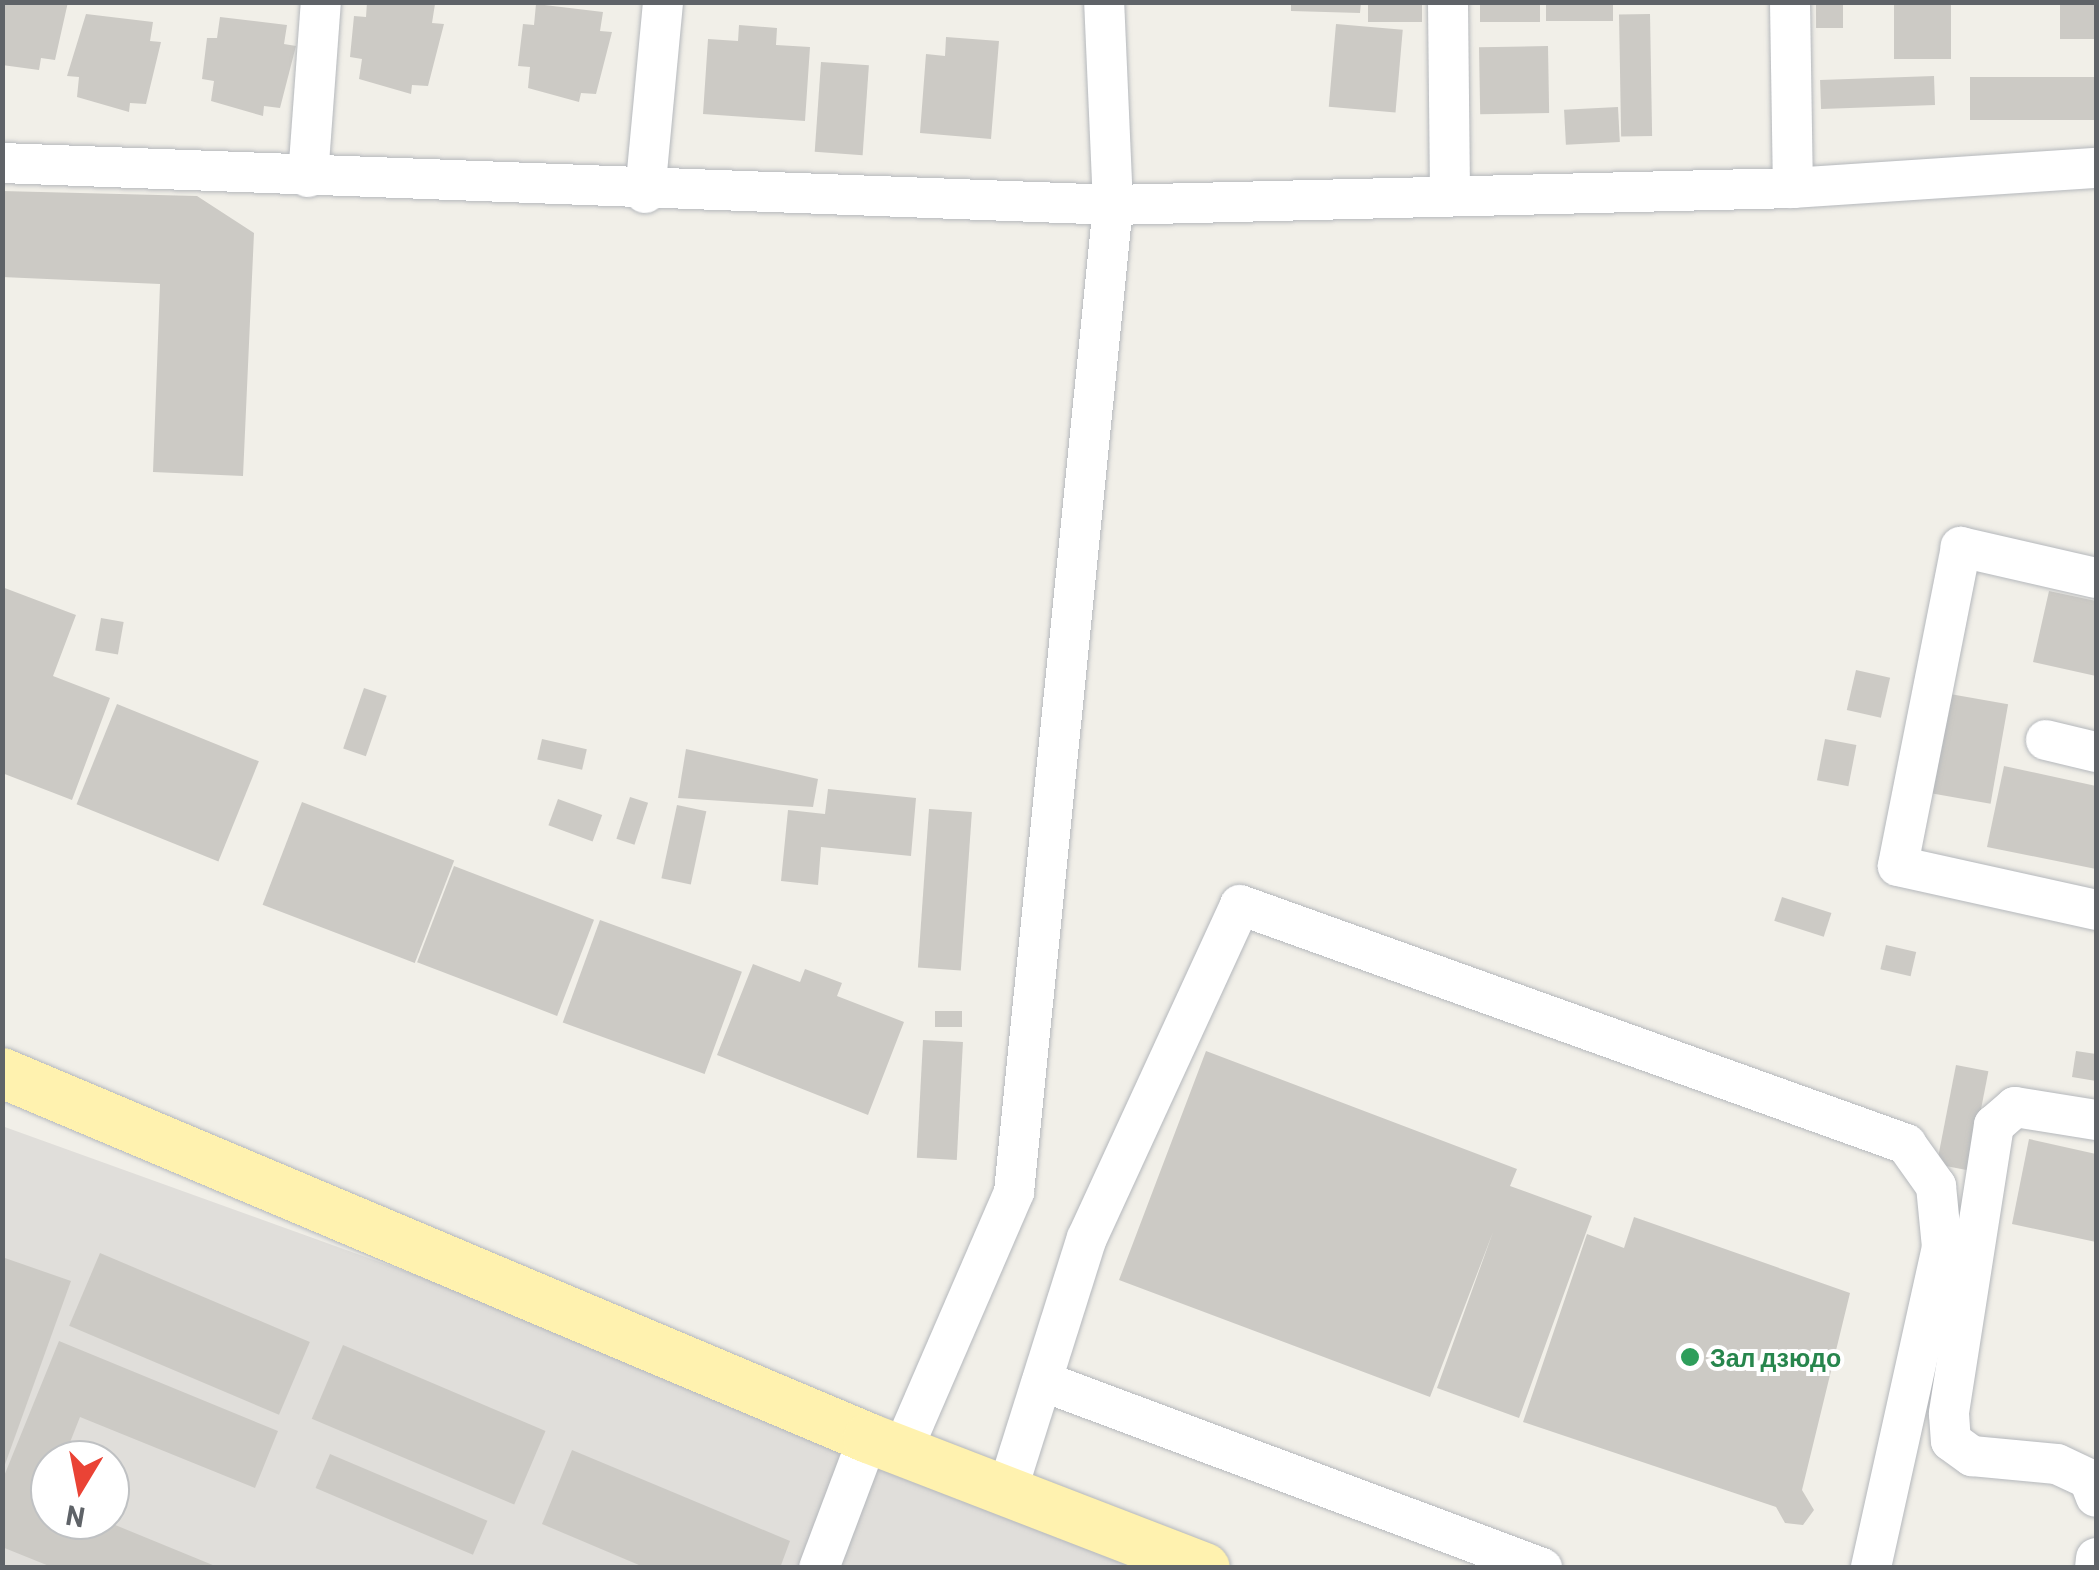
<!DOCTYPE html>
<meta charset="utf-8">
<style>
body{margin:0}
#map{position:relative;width:2099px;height:1570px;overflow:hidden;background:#f1efe8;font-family:Barlow,sans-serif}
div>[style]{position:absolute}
.industrial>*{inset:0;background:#e0deda}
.building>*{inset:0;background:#cccac5;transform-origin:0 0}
.roads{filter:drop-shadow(0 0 2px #b5b8bc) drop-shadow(0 0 2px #b5b8bc)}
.minor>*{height:40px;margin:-20px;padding:0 20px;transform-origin:20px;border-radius:20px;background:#fff}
.major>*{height:50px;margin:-25px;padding:0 25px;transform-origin:25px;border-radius:25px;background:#fff2af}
.dots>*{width:28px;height:28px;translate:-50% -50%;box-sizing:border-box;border:5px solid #fff;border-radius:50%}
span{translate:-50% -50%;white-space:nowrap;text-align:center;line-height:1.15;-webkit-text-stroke:8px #fff;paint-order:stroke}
.leisure-label{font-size:25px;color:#27864d;font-weight:700}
.left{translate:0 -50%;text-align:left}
.frame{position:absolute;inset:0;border:5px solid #5f6368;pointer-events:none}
.north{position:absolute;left:30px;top:1440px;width:100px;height:100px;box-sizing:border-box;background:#fff;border:2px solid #bfc1c3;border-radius:50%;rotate:190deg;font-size:28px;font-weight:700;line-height:40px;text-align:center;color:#5f6368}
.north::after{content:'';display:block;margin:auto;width:35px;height:45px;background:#ea4335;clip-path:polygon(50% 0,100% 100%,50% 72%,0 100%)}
</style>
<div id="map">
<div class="industrial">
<div style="clip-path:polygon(evenodd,2px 1126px,868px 1438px,1199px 1567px,3px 1567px,2px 1126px,50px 1460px,110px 1460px,110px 1520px,50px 1520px,50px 1460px)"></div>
</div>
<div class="building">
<div style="clip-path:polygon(2px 2px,68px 2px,55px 60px,41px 58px,39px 70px,2px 65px)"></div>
<div style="clip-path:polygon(367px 2px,435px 4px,432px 23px,444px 24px,428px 86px,412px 85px,411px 94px,359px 79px,362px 59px,350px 57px,354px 16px,366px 17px)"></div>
<div style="clip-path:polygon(1291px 2px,1361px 2px,1360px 13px,1291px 11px)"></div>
<div style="left:1368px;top:2px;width:54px;height:20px"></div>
<div style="left:1480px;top:2px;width:60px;height:20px"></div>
<div style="left:1546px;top:2px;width:67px;height:19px"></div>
<div style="left:1816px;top:2px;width:27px;height:26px"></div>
<div style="left:1894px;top:2px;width:57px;height:57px"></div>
<div style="left:2060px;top:2px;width:36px;height:37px"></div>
<div style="clip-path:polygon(536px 4px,603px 12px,600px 31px,612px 32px,596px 94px,581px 93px,579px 102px,528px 88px,530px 67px,518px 66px,523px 24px,534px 25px)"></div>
<div style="clip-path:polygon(86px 14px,153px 22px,150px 41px,161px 42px,146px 104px,130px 103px,129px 112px,77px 97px,79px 77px,67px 76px)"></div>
<div style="left:1650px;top:14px;width:122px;height:31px;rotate:89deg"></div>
<div style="clip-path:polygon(220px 17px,287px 25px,284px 44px,296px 46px,280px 108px,264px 106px,263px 116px,211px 101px,214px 81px,202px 79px,207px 38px,217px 38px)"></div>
<div style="left:1336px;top:24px;width:67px;height:83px;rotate:5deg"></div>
<div style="clip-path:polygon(739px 25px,777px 28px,776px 45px,810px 47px,805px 121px,703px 114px,708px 39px,738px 41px)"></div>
<div style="clip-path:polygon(946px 37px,999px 41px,991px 139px,920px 133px,926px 54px,945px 56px)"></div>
<div style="left:1548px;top:46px;width:67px;height:69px;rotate:89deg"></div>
<div style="left:821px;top:62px;width:48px;height:90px;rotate:4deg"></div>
<div style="left:1934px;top:76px;width:29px;height:114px;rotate:88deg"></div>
<div style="left:2096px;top:77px;width:43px;height:126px;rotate:90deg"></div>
<div style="left:1618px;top:107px;width:35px;height:54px;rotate:87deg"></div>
<div style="clip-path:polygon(2px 191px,197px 196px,254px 233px,243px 476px,153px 472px,160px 284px,2px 277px)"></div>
<div style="clip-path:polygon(2px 587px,76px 615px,53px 676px,110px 698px,72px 800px,2px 773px)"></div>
<div style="clip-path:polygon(2049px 591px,2096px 601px,2096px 676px,2033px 662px)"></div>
<div style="left:101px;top:618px;width:23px;height:33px;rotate:10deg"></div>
<div style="left:1856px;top:670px;width:35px;height:41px;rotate:13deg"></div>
<div style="left:364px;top:688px;width:24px;height:64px;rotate:19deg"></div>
<div style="left:1950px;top:694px;width:59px;height:101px;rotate:10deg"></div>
<div style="left:117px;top:704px;width:153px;height:108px;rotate:22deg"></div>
<div style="left:542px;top:739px;width:46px;height:21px;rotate:13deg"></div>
<div style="left:1825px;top:739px;width:32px;height:42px;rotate:11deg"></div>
<div style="clip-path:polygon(686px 749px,818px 779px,813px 807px,678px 798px)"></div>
<div style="clip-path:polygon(2004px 766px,2096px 786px,2096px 869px,1987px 847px)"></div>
<div style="clip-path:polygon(828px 789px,916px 798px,911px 856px,821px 847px,818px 885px,781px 881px,788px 810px,825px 814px)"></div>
<div style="left:630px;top:797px;width:19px;height:44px;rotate:18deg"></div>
<div style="left:558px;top:799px;width:47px;height:28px;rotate:20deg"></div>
<div style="left:302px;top:802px;width:163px;height:110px;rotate:21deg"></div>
<div style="left:677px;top:805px;width:30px;height:75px;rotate:12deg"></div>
<div style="left:929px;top:809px;width:43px;height:159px;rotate:4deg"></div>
<div style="left:454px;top:866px;width:150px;height:103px;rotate:21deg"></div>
<div style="left:1782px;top:897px;width:52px;height:25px;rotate:18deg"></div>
<div style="left:600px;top:920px;width:151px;height:109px;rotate:20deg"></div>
<div style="left:1886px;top:945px;width:31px;height:25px;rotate:13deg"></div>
<div style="clip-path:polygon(753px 964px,800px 982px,805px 969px,842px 983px,837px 996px,904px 1022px,868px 1115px,717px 1055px)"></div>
<div style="left:935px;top:1011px;width:27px;height:16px"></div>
<div style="left:923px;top:1040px;width:40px;height:118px;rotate:3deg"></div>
<div style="clip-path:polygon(1206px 1051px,1517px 1169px,1510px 1186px,1592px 1216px,1519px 1418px,1437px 1388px,1493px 1232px,1430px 1397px,1119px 1280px)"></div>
<div style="clip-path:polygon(2076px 1051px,2096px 1054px,2096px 1081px,2072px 1077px)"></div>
<div style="left:1956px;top:1065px;width:33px;height:101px;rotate:11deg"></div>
<div style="clip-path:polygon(2029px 1139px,2096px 1154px,2096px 1242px,2012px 1224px)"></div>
<div style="clip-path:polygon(1634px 1217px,1850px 1293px,1802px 1490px,1814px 1510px,1803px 1525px,1785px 1523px,1776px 1507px,1523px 1422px,1587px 1234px,1624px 1248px)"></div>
<div style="left:100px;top:1253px;width:228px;height:79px;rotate:23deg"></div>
<div style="clip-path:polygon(2px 1257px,71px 1281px,3px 1470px,2px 1470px)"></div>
<div style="clip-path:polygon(59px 1341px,278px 1431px,255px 1488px,80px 1417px,63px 1460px,50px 1460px,50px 1520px,103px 1520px,220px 1568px,54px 1568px,2px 1547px,2px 1481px)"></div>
<div style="left:343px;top:1345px;width:220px;height:80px;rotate:23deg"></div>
<div style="clip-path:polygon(572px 1450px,790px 1541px,780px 1568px,646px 1568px,542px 1524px)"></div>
<div style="left:330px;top:1454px;width:171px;height:37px;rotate:23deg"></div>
</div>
<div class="roads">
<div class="minor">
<div style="left:1448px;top:2px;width:190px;rotate:89.4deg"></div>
<div style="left:1790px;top:2px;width:186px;rotate:89.1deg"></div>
<div style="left:2px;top:163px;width:1112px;rotate:2.16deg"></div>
<div style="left:1113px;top:205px;width:680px;rotate:-1.43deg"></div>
<div style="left:1793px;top:188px;width:304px;rotate:-3.8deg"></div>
<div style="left:308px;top:177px;width:175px;rotate:-85.8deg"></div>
<div style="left:645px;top:193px;width:192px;rotate:-84.6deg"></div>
<div style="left:2096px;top:578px;width:139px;rotate:-167.1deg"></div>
<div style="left:1961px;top:547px;width:325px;rotate:101.2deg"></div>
<div style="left:1898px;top:866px;width:203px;rotate:12.5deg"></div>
<div style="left:2046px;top:740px;width:51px;rotate:13.5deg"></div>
<div style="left:2096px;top:1120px;width:82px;rotate:-170.9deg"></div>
<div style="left:2015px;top:1107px;width:28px;rotate:139deg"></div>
<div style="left:1994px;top:1125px;width:292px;rotate:98.9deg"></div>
<div style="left:1949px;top:1414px;width:27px;rotate:86deg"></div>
<div style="left:1951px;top:1441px;width:26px;rotate:36deg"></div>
<div style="left:1972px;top:1456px;width:85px;rotate:5.4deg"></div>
<div style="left:2057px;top:1464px;width:35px;rotate:25deg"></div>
<div style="left:2089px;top:1479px;width:19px;rotate:69deg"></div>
<div style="left:1042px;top:1381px;width:534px;rotate:20.51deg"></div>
<div style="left:902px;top:1451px;width:282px;rotate:-66.6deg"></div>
<div style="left:1014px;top:1192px;width:992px;rotate:-84.27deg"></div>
<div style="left:1113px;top:205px;width:203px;rotate:-92.5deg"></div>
<div style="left:1007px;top:1491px;width:265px;rotate:-72.5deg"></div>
<div style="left:1087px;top:1238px;width:366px;rotate:-65.3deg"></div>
<div style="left:1240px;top:905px;width:708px;rotate:19.74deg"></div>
<div style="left:1906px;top:1144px;width:52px;rotate:54.5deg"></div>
<div style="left:1936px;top:1186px;width:61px;rotate:84.4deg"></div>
<div style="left:1942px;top:1247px;width:329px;rotate:102.5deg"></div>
<div style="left:819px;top:1568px;width:139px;rotate:-69.3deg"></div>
<div style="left:2095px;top:1568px;width:10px;rotate:-84deg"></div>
</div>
<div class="major">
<div style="left:2px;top:1073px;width:940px;rotate:22.85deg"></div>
<div style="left:868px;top:1438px;width:361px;rotate:21.1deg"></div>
</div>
</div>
<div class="dots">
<div style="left:1690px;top:1357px;background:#2e9e5b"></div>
</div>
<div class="leisure-label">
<span class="left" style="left:1710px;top:1357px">Зал дзюдо</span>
</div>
<div class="frame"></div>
<div class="north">N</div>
</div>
